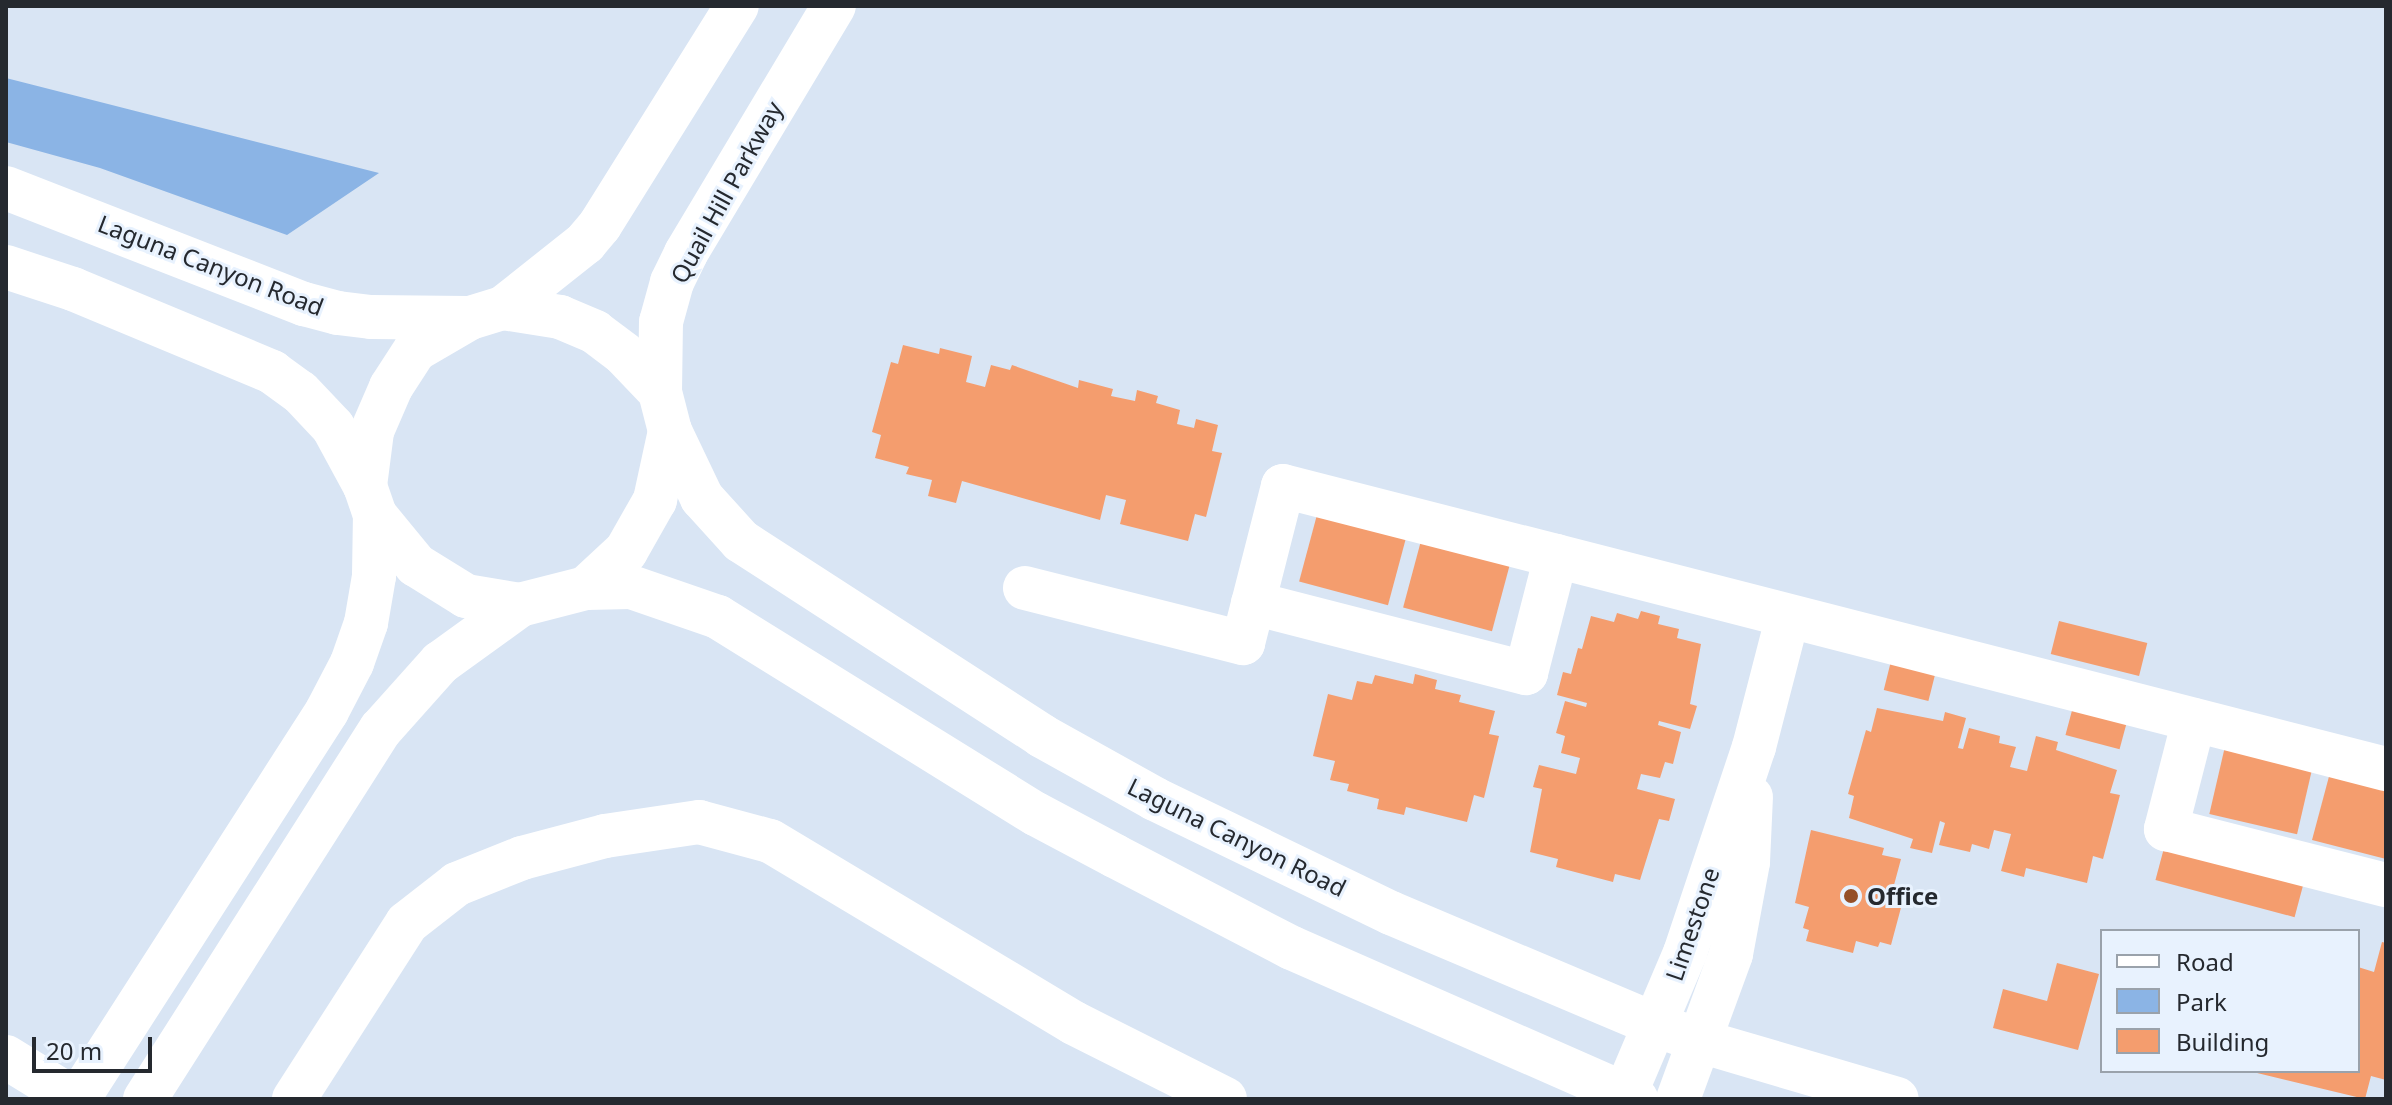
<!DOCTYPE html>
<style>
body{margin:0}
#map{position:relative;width:2392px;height:1105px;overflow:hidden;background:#d9e5f4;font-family:"Noto Sans",sans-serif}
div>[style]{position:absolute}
.green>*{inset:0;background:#8bb4e5}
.building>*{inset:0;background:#f49d6e;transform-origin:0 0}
.minor>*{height:44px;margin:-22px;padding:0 22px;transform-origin:22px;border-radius:22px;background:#fff}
.major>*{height:44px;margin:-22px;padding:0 22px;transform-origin:22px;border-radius:22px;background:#fff}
.dots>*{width:22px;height:22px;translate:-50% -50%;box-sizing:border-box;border:4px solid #e8f2fe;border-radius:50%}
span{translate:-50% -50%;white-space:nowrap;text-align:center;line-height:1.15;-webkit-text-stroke:6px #e8f2fe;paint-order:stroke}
.street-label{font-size:24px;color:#25292f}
.poi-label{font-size:24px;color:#25292f;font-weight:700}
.left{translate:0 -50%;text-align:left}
.frame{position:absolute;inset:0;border:8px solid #25292f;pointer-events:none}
.legend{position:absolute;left:2100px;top:929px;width:260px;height:144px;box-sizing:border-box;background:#e8f2fe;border:2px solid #9aa2ab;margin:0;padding:10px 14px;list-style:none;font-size:24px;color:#25292f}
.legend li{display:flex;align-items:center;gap:16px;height:40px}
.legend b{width:40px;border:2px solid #9aa2ab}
.scale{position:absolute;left:32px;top:1037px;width:120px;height:36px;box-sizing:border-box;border:4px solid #25292f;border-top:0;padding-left:10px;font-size:24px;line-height:28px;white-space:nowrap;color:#25292f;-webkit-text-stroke:6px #e8f2fe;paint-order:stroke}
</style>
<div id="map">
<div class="green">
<div style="clip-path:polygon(6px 78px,379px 173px,287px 235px,100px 168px,6px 142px)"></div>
</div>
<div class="building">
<div style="clip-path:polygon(903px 345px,939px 354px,940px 348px,972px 356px,966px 382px,985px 387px,991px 365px,1010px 370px,1012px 365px,1078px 388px,1079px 380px,1113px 389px,1111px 396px,1135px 401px,1137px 390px,1158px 396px,1156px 403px,1180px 410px,1177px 424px,1194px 428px,1196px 419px,1218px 425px,1212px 451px,1222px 453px,1206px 517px,1195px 514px,1188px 541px,1120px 524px,1126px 500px,1106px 495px,1100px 520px,962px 481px,956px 503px,928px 496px,932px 480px,906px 474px,909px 467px,875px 458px,881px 435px,872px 432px,891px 362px,898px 364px)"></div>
<div style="left:1318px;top:511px;width:92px;height:73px;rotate:15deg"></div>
<div style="left:1422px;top:537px;width:92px;height:73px;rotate:15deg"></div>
<div style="clip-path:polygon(1641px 611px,1660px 616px,1658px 624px,1679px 629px,1677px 638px,1701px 644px,1690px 704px,1697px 706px,1690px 729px,1659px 721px,1658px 725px,1681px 732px,1673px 764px,1665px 762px,1660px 778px,1641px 774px,1637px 789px,1675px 799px,1669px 821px,1659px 819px,1640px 880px,1615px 874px,1613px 882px,1556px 867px,1558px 859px,1530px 852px,1542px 789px,1533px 787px,1539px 765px,1576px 774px,1580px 758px,1561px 753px,1565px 736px,1556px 733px,1565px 701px,1586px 707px,1587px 703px,1557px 695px,1563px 672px,1571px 674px,1578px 648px,1582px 649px,1591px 616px,1614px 622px,1617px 613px,1638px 619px)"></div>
<div style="left:2059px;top:621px;width:91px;height:34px;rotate:14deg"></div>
<div style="left:1892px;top:657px;width:46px;height:34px;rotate:14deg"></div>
<div style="clip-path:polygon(1415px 674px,1437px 680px,1435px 689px,1461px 695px,1459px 702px,1495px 711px,1489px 734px,1499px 736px,1484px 798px,1474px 795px,1467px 822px,1406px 807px,1404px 815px,1377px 809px,1379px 799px,1347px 791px,1349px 784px,1330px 780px,1335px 761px,1313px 756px,1328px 694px,1352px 700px,1357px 681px,1372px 684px,1375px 675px,1413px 684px)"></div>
<div style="left:2074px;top:703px;width:56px;height:33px;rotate:15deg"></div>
<div style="clip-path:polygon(1877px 708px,1943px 721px,1945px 712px,1966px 718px,1958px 748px,1963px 749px,1969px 728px,2000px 736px,1999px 743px,2016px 747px,2010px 767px,2027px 771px,2036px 736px,2058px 742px,2056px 750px,2117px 770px,2110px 793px,2120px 795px,2103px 859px,2093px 856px,2087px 883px,2026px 868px,2024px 877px,2001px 871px,2011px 834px,1994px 830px,1989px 849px,1972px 844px,1970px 852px,1939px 845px,1945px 823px,1940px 821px,1932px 853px,1910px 848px,1913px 839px,1849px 818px,1854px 796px,1848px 794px,1866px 730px,1871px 732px)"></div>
<div style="left:2226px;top:742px;width:90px;height:74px;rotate:13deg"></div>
<div style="clip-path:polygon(2331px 769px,2386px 783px,2386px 859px,2312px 840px)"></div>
<div style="clip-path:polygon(1811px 830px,1884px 848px,1882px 855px,1901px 859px,1894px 885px,1906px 889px,1891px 945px,1880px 942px,1878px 947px,1856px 941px,1853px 953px,1806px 941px,1809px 930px,1803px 928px,1809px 907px,1795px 903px)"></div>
<div style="left:2164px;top:848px;width:144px;height:33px;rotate:15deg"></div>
<div style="clip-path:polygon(2382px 942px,2386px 943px,2386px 1080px,2371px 1076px,2365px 1099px,2253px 1072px,2358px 1071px,2358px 967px,2374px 972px)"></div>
<div style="clip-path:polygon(2057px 963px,2099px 974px,2078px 1050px,1993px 1028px,2003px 989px,2047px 1001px)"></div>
</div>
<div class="minor">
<div style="left:1025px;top:588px;width:225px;rotate:14.2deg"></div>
<div style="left:1243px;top:643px;width:162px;rotate:-75.7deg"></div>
<div style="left:1283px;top:486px;width:1139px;rotate:14.39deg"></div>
<div style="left:1253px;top:603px;width:282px;rotate:14.4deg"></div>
<div style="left:1526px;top:673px;width:121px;rotate:-75.6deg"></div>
<div style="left:2194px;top:720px;width:113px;rotate:104.4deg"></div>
<div style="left:2166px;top:829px;width:227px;rotate:14.3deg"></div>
<div style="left:6px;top:1057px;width:80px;rotate:31.7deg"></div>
<div style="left:78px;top:1099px;width:461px;rotate:-57.3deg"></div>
<div style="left:327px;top:711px;width:54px;rotate:-62.5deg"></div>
<div style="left:352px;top:663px;width:42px;rotate:-70.7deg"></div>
<div style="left:366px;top:623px;width:48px;rotate:-80.3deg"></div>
<div style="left:374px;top:576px;width:61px;rotate:-89.1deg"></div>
<div style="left:145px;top:1099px;width:439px;rotate:-57.5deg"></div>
<div style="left:381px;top:729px;width:89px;rotate:-48.2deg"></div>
<div style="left:440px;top:663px;width:99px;rotate:-35.9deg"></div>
<div style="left:294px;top:1099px;width:209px;rotate:-57.3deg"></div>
<div style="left:407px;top:923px;width:63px;rotate:-38deg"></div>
<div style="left:457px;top:884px;width:70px;rotate:-21.8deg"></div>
<div style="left:522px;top:858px;width:86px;rotate:-14.8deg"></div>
<div style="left:605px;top:836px;width:95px;rotate:-8.5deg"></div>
<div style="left:699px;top:822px;width:73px;rotate:15deg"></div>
<div style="left:770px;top:841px;width:354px;rotate:30.9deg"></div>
<div style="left:1074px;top:1023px;width:169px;rotate:26.7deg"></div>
<div style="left:1623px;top:1099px;width:159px;rotate:-67deg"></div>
<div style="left:1685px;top:953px;width:217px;rotate:-71.5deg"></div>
<div style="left:1754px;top:747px;width:135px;rotate:-75.5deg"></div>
<div style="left:1678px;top:1099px;width:154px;rotate:-69.9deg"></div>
<div style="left:1731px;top:954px;width:94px;rotate:-79.5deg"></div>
<div style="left:1748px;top:862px;width:65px;rotate:-87.4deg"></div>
</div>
<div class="major">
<div style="left:6px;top:188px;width:320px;rotate:21.3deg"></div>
<div style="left:304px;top:304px;width:35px;rotate:15deg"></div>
<div style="left:338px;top:313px;width:33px;rotate:7deg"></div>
<div style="left:371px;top:317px;width:96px;rotate:0.6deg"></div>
<div style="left:6px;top:267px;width:71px;rotate:18.2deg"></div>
<div style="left:73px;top:289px;width:216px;rotate:22.6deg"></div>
<div style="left:272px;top:372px;width:34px;rotate:36deg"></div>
<div style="left:300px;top:392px;width:48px;rotate:46.7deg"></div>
<div style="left:333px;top:427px;width:67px;rotate:61.5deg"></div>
<div style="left:503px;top:308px;width:58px;rotate:9deg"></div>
<div style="left:560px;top:317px;width:38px;rotate:23deg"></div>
<div style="left:595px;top:332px;width:36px;rotate:37deg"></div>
<div style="left:624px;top:354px;width:52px;rotate:46.5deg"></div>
<div style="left:660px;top:392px;width:40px;rotate:75.6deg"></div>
<div style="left:670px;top:431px;width:71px;rotate:102.3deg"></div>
<div style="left:655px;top:500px;width:59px;rotate:119.6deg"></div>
<div style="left:626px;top:551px;width:54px;rotate:137.2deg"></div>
<div style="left:586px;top:588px;width:68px;rotate:165.6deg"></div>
<div style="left:520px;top:605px;width:55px;rotate:-170.5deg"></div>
<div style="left:466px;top:596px;width:59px;rotate:-148.2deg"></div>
<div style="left:416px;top:565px;width:65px;rotate:-129.4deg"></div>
<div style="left:375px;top:515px;width:31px;rotate:-109deg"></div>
<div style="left:365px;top:486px;width:55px;rotate:-82.7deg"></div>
<div style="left:372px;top:431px;width:48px;rotate:-66.6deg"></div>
<div style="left:391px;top:387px;width:44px;rotate:-57deg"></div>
<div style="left:415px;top:350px;width:64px;rotate:-30.2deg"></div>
<div style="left:470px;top:318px;width:34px;rotate:-17deg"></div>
<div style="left:503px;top:308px;width:105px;rotate:-38.4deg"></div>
<div style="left:585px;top:243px;width:23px;rotate:-50deg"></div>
<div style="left:600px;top:225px;width:258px;rotate:-58deg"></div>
<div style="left:660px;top:392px;width:70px;rotate:-89.2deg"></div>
<div style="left:661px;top:322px;width:41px;rotate:-74.6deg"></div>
<div style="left:672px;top:282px;width:32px;rotate:-64deg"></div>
<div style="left:686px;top:253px;width:288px;rotate:-59.1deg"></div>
<div style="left:670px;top:431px;width:74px;rotate:64.5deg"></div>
<div style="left:702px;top:498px;width:58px;rotate:47.8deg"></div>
<div style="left:741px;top:541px;width:359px;rotate:32.9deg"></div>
<div style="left:1042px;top:736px;width:129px;rotate:29.1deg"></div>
<div style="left:1155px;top:799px;width:262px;rotate:25.8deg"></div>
<div style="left:1391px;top:913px;width:288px;rotate:22.9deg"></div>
<div style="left:1656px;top:1025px;width:47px;rotate:20deg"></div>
<div style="left:1700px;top:1041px;width:205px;rotate:16.4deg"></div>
<div style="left:586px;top:588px;width:45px;rotate:-1.3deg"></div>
<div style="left:631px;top:587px;width:92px;rotate:19deg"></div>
<div style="left:718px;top:617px;width:374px;rotate:31.8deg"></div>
<div style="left:1036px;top:814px;width:89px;rotate:28deg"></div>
<div style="left:1115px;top:856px;width:199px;rotate:27.5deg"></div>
<div style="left:1292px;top:948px;width:376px;rotate:23.7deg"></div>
</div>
<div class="dots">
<div style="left:1851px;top:896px;background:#954f27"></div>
</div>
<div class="street-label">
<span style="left:726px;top:192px;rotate:-61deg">Quail Hill Parkway</span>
<span style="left:211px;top:265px;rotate:21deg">Laguna Canyon Road</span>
<span style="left:1237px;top:837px;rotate:26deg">Laguna Canyon Road</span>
<span style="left:1692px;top:924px;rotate:-71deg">Limestone</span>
</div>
<div class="poi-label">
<span class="left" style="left:1867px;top:896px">Office</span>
</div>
<div class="frame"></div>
<ul class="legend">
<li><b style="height:10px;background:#fff"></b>Road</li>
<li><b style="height:22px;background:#8bb4e5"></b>Park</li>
<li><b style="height:22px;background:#f49d6e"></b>Building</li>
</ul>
<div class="scale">20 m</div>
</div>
